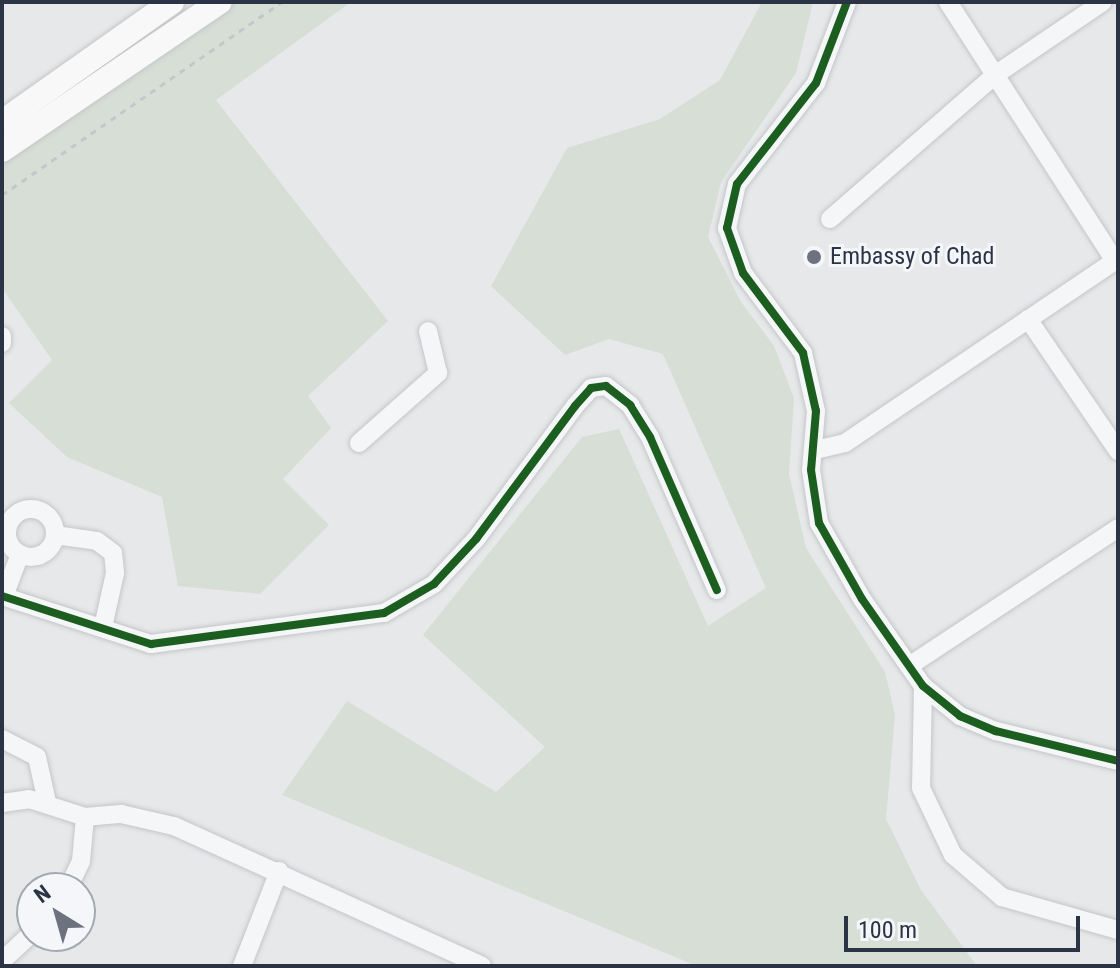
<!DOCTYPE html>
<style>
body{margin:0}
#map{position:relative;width:1120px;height:968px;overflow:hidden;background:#e6e8ea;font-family:"Roboto Condensed",sans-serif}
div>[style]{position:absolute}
.green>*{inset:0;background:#d6ded6}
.path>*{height:3px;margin-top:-1.5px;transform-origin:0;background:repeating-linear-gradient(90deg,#c5c6ca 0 6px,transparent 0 12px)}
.roads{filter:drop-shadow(0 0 2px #c4c6c8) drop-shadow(0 0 2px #c4c6c8)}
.minor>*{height:18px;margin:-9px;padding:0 9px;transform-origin:9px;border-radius:9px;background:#f5f6f7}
.minor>.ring{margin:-9px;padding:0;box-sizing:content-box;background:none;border:18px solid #f5f6f7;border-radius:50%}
.major>*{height:24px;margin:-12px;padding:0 12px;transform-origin:12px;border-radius:12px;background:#f8f8f8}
.cycleway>*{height:8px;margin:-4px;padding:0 4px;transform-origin:4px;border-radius:4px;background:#1b5e20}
.dots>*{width:22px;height:22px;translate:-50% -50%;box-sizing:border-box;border:4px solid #f4f6f9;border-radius:50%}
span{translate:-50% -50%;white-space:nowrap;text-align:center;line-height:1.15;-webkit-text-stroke:6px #f4f6f9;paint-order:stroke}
.poi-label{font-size:24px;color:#2b3445}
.left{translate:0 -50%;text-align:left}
.frame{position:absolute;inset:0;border:4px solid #2b3445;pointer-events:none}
.north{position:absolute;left:16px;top:872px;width:80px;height:80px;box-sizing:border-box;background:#f4f6f9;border:2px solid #a4a8b1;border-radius:50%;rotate:323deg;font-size:22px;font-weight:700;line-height:32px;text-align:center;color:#2b3445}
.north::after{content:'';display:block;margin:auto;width:28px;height:36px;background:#6c737f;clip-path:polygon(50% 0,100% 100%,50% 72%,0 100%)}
.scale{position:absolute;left:844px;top:916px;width:236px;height:36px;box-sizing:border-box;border:4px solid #2b3445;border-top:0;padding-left:10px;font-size:24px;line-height:28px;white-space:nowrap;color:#2b3445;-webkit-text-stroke:6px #f4f6f9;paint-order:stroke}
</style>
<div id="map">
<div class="green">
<div style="clip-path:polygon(201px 2px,351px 2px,216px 100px,388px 321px,308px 396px,331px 428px,283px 479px,329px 525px,260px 594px,178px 586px,162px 497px,67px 457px,9px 403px,52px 360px,2px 288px,2px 136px)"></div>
<div style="clip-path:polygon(762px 2px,813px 2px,796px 73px,721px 182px,708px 237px,741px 302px,774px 346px,794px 398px,789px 474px,806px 548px,885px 672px,895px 715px,886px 819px,921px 890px,977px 966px,697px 966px,282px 795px,347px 701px,496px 792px,545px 747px,423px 635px,582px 437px,619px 429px,708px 626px,766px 588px,663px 354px,609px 339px,565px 355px,491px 286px,567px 148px,660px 119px,720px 80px)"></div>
</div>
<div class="path">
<div style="left:2px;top:195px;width:340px;rotate:-34.6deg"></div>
</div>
<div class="roads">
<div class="minor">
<div style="left:847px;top:2px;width:87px;rotate:110.9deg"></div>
<div style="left:816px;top:83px;width:128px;rotate:128deg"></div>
<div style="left:737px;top:184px;width:45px;rotate:102.8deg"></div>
<div style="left:727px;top:228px;width:48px;rotate:70.4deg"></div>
<div style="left:743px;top:273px;width:100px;rotate:53.1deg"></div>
<div style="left:803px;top:353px;width:59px;rotate:77.4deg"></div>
<div style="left:816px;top:411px;width:59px;rotate:94.8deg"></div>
<div style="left:811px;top:470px;width:54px;rotate:81.4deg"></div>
<div style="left:819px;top:523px;width:87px;rotate:60.5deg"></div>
<div style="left:862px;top:599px;width:106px;rotate:55deg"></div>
<div style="left:923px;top:686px;width:48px;rotate:39deg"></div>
<div style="left:960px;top:716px;width:39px;rotate:23deg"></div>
<div style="left:996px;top:731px;width:126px;rotate:13.8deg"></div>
<div style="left:948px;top:2px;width:308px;rotate:57.2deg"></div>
<div style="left:830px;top:219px;width:219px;rotate:-41.1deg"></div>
<div style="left:995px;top:75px;width:130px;rotate:-34.1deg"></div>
<div style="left:1028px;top:319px;width:160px;rotate:55.7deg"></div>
<div style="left:2px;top:336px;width:7px;rotate:90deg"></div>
<div style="left:359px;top:443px;width:106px;rotate:-41.5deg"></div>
<div style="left:438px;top:373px;width:43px;rotate:-103.4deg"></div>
<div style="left:815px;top:450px;width:31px;rotate:-13deg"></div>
<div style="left:845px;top:443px;width:329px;rotate:-34deg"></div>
<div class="ring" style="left:7px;top:509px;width:30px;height:30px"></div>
<div style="left:55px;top:535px;width:42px;rotate:8.1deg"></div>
<div style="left:97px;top:541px;width:20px;rotate:37deg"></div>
<div style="left:113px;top:553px;width:20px;rotate:84deg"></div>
<div style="left:115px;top:573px;width:55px;rotate:102.5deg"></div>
<div style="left:2px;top:596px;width:157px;rotate:17.9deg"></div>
<div style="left:151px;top:644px;width:235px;rotate:-7.6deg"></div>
<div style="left:384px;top:613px;width:58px;rotate:-30.1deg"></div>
<div style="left:434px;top:584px;width:62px;rotate:-47deg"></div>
<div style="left:476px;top:539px;width:166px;rotate:-53.3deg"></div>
<div style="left:575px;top:406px;width:24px;rotate:-48deg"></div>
<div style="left:591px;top:388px;width:15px;rotate:-8deg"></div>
<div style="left:606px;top:386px;width:31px;rotate:38deg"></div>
<div style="left:630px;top:405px;width:38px;rotate:58deg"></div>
<div style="left:650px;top:437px;width:167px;rotate:66.4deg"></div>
<div style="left:4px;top:596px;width:45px;rotate:-69.1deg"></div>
<div style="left:912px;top:664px;width:247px;rotate:-33.4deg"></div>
<div style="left:923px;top:686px;width:102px;rotate:91.1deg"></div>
<div style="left:921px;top:788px;width:74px;rotate:64.5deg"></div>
<div style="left:953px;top:855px;width:65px;rotate:40.6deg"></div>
<div style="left:1002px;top:897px;width:121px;rotate:15.9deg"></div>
<div style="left:2px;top:739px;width:39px;rotate:27deg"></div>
<div style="left:37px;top:757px;width:46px;rotate:77.5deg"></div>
<div style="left:2px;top:803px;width:27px;rotate:-8deg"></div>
<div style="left:29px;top:799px;width:59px;rotate:17.8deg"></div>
<div style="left:85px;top:817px;width:36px;rotate:-5deg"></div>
<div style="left:121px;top:814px;width:54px;rotate:12.8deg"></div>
<div style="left:174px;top:826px;width:338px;rotate:24.4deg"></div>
<div style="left:68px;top:888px;width:30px;rotate:-64deg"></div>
<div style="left:81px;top:861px;width:44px;rotate:-84.8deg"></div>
<div style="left:2px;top:961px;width:41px;rotate:-43deg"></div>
<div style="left:242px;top:966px;width:102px;rotate:-68.7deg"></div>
</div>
<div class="major">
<div style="left:2px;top:122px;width:208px;rotate:-35.2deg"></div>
<div style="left:2px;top:150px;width:263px;rotate:-34.2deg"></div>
</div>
</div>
<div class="cycleway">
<div style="left:847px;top:2px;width:87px;rotate:110.9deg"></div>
<div style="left:816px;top:83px;width:128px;rotate:128deg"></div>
<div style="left:737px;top:184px;width:45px;rotate:102.8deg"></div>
<div style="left:727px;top:228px;width:48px;rotate:70.4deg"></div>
<div style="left:743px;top:273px;width:100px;rotate:53.1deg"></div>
<div style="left:803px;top:353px;width:59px;rotate:77.4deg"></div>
<div style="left:816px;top:411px;width:59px;rotate:94.8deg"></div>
<div style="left:811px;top:470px;width:54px;rotate:81.4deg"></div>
<div style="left:819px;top:523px;width:87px;rotate:60.5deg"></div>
<div style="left:862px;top:599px;width:106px;rotate:55deg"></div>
<div style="left:923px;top:686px;width:48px;rotate:39deg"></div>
<div style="left:960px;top:716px;width:39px;rotate:23deg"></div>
<div style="left:996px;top:731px;width:126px;rotate:13.8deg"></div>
<div style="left:2px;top:596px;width:157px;rotate:17.9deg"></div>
<div style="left:151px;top:644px;width:235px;rotate:-7.6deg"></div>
<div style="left:384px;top:613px;width:58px;rotate:-30.1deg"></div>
<div style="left:434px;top:584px;width:62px;rotate:-47deg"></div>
<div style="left:476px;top:539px;width:166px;rotate:-53.3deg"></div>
<div style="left:575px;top:406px;width:24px;rotate:-48deg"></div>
<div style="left:591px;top:388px;width:15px;rotate:-8deg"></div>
<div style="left:606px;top:386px;width:31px;rotate:38deg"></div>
<div style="left:630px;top:405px;width:38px;rotate:58deg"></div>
<div style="left:650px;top:437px;width:167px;rotate:66.4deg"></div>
</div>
<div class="dots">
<div style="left:814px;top:257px;background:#6c737f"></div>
</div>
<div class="poi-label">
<span class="left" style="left:830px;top:257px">Embassy of Chad</span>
</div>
<div class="frame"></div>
<div class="north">N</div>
<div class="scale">100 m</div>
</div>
